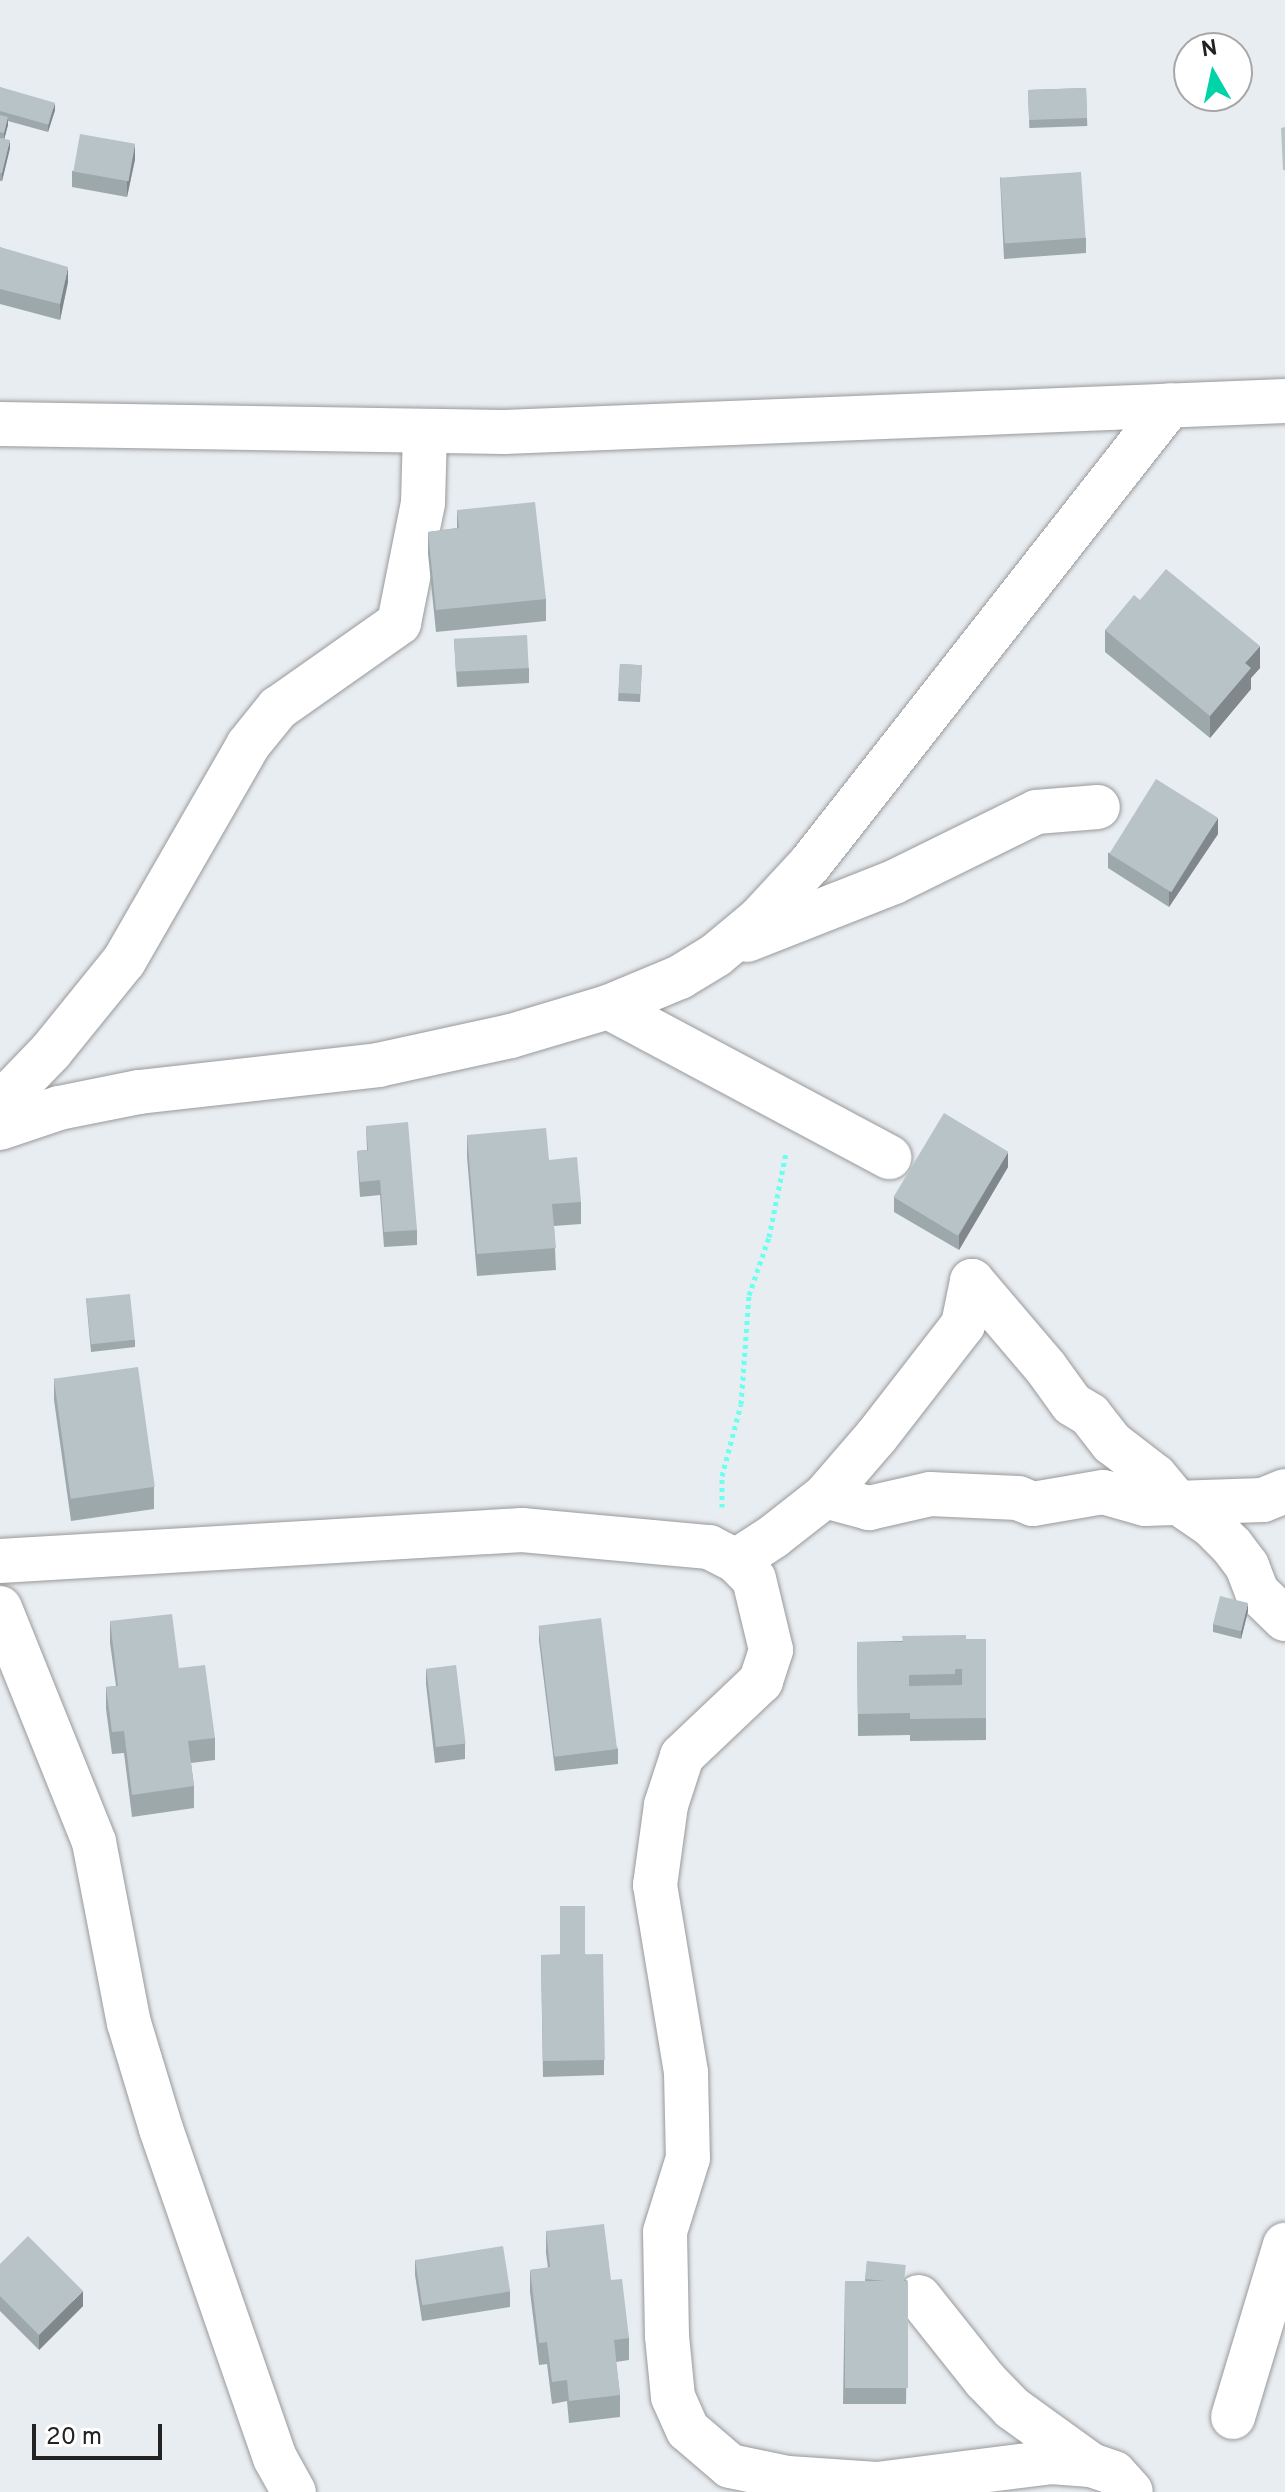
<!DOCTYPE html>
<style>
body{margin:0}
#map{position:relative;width:1285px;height:2492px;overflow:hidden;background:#e8edf2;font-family:Overpass,sans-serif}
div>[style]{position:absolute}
.path>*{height:5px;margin-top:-2.5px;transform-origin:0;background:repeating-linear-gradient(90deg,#6cfff0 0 4px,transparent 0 8px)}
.roads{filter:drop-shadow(0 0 2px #999) drop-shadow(0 0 2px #999)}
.minor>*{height:44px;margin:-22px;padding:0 22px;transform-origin:22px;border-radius:22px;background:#fff}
.wall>*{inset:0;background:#9da8ab;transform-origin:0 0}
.shaded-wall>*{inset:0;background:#80888b}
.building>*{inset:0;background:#b7c3c7;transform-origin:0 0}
span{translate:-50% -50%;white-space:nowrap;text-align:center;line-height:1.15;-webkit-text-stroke:6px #fff;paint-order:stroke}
.north{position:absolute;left:1173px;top:32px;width:80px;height:80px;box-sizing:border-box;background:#fff;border:2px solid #a7a7a7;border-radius:50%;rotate:351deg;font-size:22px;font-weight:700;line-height:32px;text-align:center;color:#222}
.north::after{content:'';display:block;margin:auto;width:28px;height:36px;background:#00d3a7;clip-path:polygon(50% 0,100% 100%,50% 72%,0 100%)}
.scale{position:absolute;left:32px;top:2424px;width:130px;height:36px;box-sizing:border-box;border:4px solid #222;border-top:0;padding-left:10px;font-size:24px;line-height:28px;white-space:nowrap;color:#222;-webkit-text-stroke:6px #fff;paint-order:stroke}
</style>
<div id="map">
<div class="path">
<div style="left:722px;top:1507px;width:31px;rotate:-90deg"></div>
<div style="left:722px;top:1476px;width:74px;rotate:-75.2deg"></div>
<div style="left:741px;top:1404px;width:109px;rotate:-85.8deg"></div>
<div style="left:749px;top:1295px;width:61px;rotate:-71deg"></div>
<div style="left:769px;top:1237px;width:86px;rotate:-78.6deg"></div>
</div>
<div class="roads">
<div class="minor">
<div style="left:0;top:424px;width:504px;rotate:0.91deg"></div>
<div style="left:504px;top:432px;width:782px;rotate:-2.27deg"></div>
<div style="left:747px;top:940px;width:158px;rotate:-21.5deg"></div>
<div style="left:894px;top:882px;width:158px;rotate:-26.2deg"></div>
<div style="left:1036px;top:812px;width:62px;rotate:-4.6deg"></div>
<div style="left:608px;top:1007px;width:319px;rotate:28.1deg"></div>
<div style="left:0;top:1104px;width:74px;rotate:-46.1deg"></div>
<div style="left:51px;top:1051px;width:116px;rotate:-51deg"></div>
<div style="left:124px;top:961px;width:249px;rotate:-60.1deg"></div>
<div style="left:248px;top:745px;width:48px;rotate:-51deg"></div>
<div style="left:278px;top:708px;width:148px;rotate:-35.1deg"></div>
<div style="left:399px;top:623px;width:122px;rotate:-78.7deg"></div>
<div style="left:423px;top:503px;width:72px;rotate:-88.4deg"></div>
<div style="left:0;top:1128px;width:62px;rotate:-18.7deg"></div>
<div style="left:59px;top:1108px;width:82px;rotate:-11.3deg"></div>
<div style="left:139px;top:1092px;width:241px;rotate:-6.4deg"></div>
<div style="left:378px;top:1065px;width:136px;rotate:-12.3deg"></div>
<div style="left:511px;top:1036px;width:101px;rotate:-16.6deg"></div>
<div style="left:608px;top:1007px;width:78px;rotate:-22.6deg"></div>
<div style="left:680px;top:977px;width:42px;rotate:-31.4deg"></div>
<div style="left:716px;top:955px;width:56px;rotate:-39.9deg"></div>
<div style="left:759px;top:919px;width:75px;rotate:-47.2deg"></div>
<div style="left:810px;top:864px;width:583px;rotate:-51.89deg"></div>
<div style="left:825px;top:1496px;width:46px;rotate:15.3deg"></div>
<div style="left:869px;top:1508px;width:63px;rotate:-12.9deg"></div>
<div style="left:930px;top:1494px;width:88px;rotate:2.6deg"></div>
<div style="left:1018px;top:1498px;width:16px;rotate:22deg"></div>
<div style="left:1033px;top:1504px;width:71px;rotate:-9.7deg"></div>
<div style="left:1103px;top:1492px;width:44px;rotate:15.9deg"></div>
<div style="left:1145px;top:1504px;width:118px;rotate:-1.9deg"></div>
<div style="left:1263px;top:1500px;width:24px;rotate:-22deg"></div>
<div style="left:0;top:1561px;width:523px;rotate:-3.4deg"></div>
<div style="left:522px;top:1530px;width:188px;rotate:5.2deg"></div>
<div style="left:709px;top:1547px;width:30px;rotate:27deg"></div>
<div style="left:736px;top:1561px;width:25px;rotate:45deg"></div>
<div style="left:754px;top:1579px;width:73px;rotate:76.5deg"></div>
<div style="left:771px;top:1650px;width:33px;rotate:108deg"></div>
<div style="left:761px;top:1681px;width:109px;rotate:136.5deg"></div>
<div style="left:682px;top:1756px;width:52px;rotate:108.1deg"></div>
<div style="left:666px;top:1805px;width:81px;rotate:97.8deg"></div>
<div style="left:655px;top:1885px;width:191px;rotate:80.6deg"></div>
<div style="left:686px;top:2073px;width:85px;rotate:88.7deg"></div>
<div style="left:688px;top:2158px;width:77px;rotate:107.3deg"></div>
<div style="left:665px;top:2232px;width:104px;rotate:88.9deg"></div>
<div style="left:667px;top:2336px;width:61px;rotate:84.4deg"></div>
<div style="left:673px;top:2397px;width:36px;rotate:66deg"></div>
<div style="left:688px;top:2430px;width:55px;rotate:40.6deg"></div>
<div style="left:730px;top:2466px;width:59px;rotate:11.7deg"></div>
<div style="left:788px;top:2478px;width:89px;rotate:3.9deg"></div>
<div style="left:877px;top:2484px;width:175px;rotate:-7.2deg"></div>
<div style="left:1051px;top:2462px;width:40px;rotate:4.3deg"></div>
<div style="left:1091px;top:2465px;width:24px;rotate:19deg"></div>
<div style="left:1114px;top:2473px;width:25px;rotate:48deg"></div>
<div style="left:736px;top:1561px;width:45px;rotate:-33.3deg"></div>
<div style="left:774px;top:1536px;width:65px;rotate:-38.1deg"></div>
<div style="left:825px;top:1496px;width:78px;rotate:-49.2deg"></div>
<div style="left:876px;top:1437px;width:142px;rotate:-52.2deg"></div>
<div style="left:963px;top:1325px;width:45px;rotate:-78.4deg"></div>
<div style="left:972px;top:1281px;width:114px;rotate:49.6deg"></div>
<div style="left:1046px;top:1368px;width:44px;rotate:54.2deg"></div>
<div style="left:1072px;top:1404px;width:21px;rotate:31deg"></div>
<div style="left:1090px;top:1415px;width:36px;rotate:52deg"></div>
<div style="left:1112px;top:1443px;width:54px;rotate:37.5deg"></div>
<div style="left:1155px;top:1476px;width:33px;rotate:50deg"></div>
<div style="left:1176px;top:1501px;width:42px;rotate:34.4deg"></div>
<div style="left:1211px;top:1525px;width:30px;rotate:45deg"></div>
<div style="left:1232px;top:1546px;width:25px;rotate:53deg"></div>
<div style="left:1247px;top:1566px;width:28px;rotate:69deg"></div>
<div style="left:1257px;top:1592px;width:39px;rotate:44deg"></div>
<div style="left:0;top:1608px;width:252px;rotate:68.1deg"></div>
<div style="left:94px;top:1842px;width:184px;rotate:79.1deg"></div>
<div style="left:129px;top:2023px;width:111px;rotate:73.2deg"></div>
<div style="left:161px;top:2129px;width:348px;rotate:70.9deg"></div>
<div style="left:275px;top:2458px;width:39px;rotate:61deg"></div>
<div style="left:919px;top:2297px;width:106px;rotate:51.5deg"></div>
<div style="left:985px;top:2380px;width:39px;rotate:46deg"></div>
<div style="left:1012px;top:2408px;width:97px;rotate:35.8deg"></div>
<div style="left:1233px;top:2417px;width:180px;rotate:-73.2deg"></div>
</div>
</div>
<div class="wall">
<div style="clip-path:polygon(0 87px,55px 110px,48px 132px,8px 121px,8px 125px,4px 139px,10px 148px,2px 181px,0 181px)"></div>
<div style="left:1086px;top:88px;width:38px;height:58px;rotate:88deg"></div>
<div style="clip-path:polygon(135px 159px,127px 197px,72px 187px,72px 171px)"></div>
<div style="clip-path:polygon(1000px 177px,1086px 238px,1086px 253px,1004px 259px)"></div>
<div style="clip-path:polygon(0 247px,68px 282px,60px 320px,0 304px)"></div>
<div style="clip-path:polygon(457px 510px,546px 599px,546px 621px,436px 632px,428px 554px,428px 532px,457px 528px)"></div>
<div style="clip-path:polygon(1140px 600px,1260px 668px,1251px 678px,1251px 689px,1210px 738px,1105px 652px,1105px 630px)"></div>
<div style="clip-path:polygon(454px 639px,529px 668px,529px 683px,457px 687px)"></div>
<div style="left:620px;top:664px;width:22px;height:37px;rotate:3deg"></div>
<div style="clip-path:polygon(1218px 834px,1169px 907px,1108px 868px,1108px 853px)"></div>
<div style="clip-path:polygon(366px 1126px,417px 1230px,417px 1245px,384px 1247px,380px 1195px,360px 1197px,357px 1151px,367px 1150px)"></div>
<div style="clip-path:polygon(467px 1135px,549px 1160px,581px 1202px,581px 1224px,554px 1226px,556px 1270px,477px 1276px,467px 1157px)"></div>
<div style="clip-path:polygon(1008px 1167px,959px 1250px,894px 1212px,894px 1197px)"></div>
<div style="clip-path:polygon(86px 1298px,135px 1340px,135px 1347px,91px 1352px)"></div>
<div style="clip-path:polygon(54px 1378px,154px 1487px,154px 1509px,71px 1521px,54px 1400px)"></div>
<div style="clip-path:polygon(1248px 1611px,1241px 1639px,1213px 1632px,1213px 1624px)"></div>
<div style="clip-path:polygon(110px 1621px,179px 1668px,215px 1738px,215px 1760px,191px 1763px,194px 1786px,194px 1808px,132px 1817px,124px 1753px,112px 1754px,106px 1709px,106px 1687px,116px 1686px,110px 1643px)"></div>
<div style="clip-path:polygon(539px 1626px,618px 1749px,618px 1764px,555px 1771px,539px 1641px)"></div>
<div style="clip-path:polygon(986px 1639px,986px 1740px,910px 1741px,910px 1735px,858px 1736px,857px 1642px)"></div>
<div style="clip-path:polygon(426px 1669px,465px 1743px,465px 1759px,435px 1763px,426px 1684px)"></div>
<div style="clip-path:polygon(586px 1954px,604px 2060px,604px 2075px,543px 2077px,541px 1955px)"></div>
<div style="clip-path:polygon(546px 2231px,611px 2280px,629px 2338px,629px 2360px,616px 2362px,620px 2395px,620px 2417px,569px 2423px,567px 2401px,552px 2404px,547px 2364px,539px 2365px,530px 2292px,530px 2270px,548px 2268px,546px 2253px)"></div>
<div style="clip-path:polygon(415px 2260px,510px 2291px,510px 2307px,422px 2321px,415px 2275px)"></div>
<div style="clip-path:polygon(867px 2261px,908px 2281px,906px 2404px,843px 2404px,845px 2281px,865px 2281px)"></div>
<div style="clip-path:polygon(0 2264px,83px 2306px,39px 2350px,0 2311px)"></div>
</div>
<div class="shaded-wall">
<div style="clip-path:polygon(55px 103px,55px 110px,48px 132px,48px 124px)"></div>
<div style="clip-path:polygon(8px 117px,8px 125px,4px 140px,4px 133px)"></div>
<div style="clip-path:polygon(10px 140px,10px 148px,2px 181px,2px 173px)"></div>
<div style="clip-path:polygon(135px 144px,135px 159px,127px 197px,127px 182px)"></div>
<div style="clip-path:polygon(68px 267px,68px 282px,60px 320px,60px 304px)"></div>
<div style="clip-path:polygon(1260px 646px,1260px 668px,1251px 678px,1251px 689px,1210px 738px,1210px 716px,1245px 663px)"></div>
<div style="clip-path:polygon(1218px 818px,1218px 834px,1169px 907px,1169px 892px)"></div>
<div style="clip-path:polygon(1008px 1152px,1008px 1167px,959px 1250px,959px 1235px)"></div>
<div style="clip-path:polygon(1248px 1603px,1248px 1611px,1241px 1639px,1241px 1631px)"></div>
<div style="clip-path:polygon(83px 2291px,83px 2306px,39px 2350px,39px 2335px)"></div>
</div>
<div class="building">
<div style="left:0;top:87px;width:57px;height:23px;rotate:16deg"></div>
<div style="left:1086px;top:88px;width:30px;height:58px;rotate:88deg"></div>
<div style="clip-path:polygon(0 115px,8px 117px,4px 133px,0 132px)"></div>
<div style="clip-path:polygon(1285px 127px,1285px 170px,1283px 170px,1281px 128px)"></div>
<div style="left:80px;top:134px;width:56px;height:38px;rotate:10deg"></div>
<div style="clip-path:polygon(0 138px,10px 140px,2px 173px,0 173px)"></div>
<div style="left:1081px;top:172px;width:66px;height:81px;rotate:86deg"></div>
<div style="clip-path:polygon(0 247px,68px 267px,60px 304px,0 289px)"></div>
<div style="clip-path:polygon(535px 502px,546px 599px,436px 610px,428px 532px,459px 528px,457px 510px)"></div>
<div style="clip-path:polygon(1166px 569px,1260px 646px,1245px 663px,1251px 668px,1210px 716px,1105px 630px,1134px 595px,1140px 600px)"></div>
<div style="left:527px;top:635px;width:33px;height:73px;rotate:87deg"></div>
<div style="left:620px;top:664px;width:22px;height:29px;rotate:3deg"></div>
<div style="left:1156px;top:779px;width:73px;height:88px;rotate:32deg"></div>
<div style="left:944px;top:1113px;width:75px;height:98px;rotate:31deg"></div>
<div style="clip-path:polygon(408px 1122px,417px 1230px,384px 1232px,380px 1180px,360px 1182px,357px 1151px,368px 1150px,366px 1126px)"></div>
<div style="clip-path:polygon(546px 1128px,549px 1160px,577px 1157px,581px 1202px,552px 1204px,556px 1248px,477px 1254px,467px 1135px)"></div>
<div style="left:130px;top:1294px;width:46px;height:44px;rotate:84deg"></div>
<div style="left:138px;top:1367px;width:121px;height:85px;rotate:82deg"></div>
<div style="left:1220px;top:1596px;width:29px;height:29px;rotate:14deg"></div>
<div style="clip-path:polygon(172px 1614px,179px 1668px,205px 1665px,215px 1738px,188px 1741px,194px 1786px,132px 1795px,124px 1731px,112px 1732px,106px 1687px,118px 1686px,110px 1621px)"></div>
<div style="left:601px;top:1618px;width:132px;height:63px;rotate:83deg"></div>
<div style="clip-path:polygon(evenodd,966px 1635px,966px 1639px,986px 1639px,986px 1718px,910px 1719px,910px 1713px,858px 1714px,857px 1642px,903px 1642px,902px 1636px,966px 1635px,955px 1669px,962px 1669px,962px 1685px,909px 1686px,909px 1675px,955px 1674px,955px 1669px)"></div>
<div style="left:456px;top:1665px;width:79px;height:30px;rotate:83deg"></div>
<div style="left:560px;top:1906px;width:25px;height:49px"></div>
<div style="left:603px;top:1954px;width:106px;height:62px;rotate:89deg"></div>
<div style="clip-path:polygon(604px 2224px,611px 2280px,622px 2279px,629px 2338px,614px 2340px,620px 2395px,569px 2401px,567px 2380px,552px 2382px,547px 2342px,539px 2343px,530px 2270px,550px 2267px,546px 2231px)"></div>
<div style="clip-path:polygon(28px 2236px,83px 2291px,39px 2335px,0 2296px,0 2264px)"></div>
<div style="left:503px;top:2246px;width:46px;height:89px;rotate:81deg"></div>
<div style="left:867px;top:2261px;width:39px;height:18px;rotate:6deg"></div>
<div style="left:845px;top:2281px;width:63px;height:107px"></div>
</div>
<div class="north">N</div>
<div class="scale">20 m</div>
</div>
